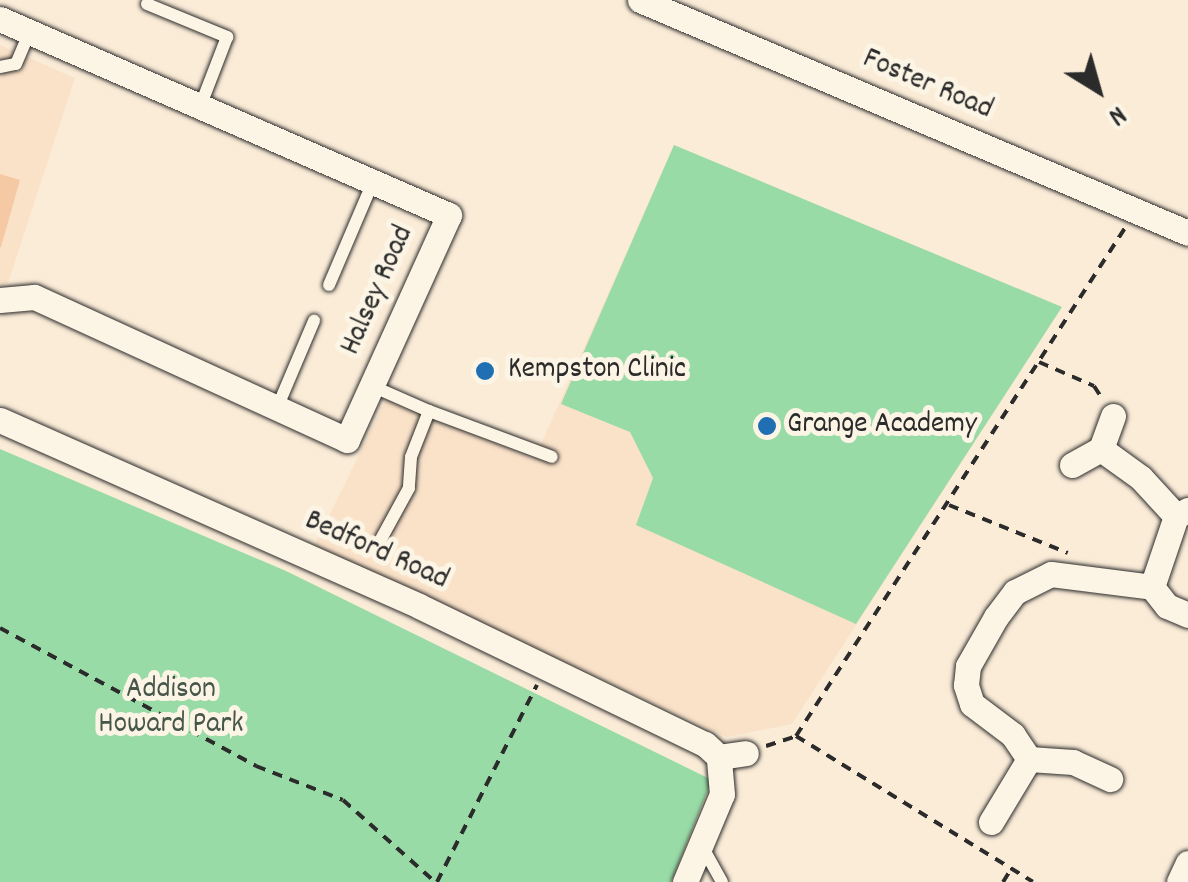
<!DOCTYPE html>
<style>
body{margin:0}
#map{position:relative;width:1188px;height:882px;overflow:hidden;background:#fbecd8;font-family:Dekko,sans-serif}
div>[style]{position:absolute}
.built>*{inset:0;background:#fae2c9}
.green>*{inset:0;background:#98dba6}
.building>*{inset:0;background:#f6c9a5}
.path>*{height:4px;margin-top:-2px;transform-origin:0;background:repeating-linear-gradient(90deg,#2b2b2b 0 10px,transparent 0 18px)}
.roads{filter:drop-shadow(0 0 2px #2b2b2b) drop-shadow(0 0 2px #2b2b2b)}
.service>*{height:12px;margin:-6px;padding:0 6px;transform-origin:6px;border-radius:6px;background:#fcf5e5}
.minor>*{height:25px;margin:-12.5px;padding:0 12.5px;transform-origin:12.5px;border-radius:12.5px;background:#fcf5e5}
.dots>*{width:28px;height:28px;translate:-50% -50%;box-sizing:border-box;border:5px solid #fcf5e5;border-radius:50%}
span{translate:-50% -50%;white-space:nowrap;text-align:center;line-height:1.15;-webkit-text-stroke:10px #fcf5e5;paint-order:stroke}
.street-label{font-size:30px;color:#2b2b2b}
.poi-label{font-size:30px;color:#2b2b2b}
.left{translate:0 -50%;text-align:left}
.park-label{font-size:30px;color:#46574a}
.north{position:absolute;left:1048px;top:40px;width:100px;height:100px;-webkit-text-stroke:8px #fcf5e5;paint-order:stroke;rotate:143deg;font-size:28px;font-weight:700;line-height:40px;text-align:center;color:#2b2b2b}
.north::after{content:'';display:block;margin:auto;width:35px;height:45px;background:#2b2b2b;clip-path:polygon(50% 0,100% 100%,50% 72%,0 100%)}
</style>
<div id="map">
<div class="built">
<div style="clip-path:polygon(0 45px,75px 78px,8px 283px,0 286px)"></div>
<div style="clip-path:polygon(674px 145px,1062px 307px,792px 724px,727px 737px,314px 546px,390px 392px,534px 460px)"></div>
</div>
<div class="green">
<div style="clip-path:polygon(674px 145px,1062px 307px,856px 624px,636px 525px,653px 478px,630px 432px,561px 404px)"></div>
<div style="clip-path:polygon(0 449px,286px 571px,712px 780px,671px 882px,0 882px)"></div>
</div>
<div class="building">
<div style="clip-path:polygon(0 174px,20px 180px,1px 247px,0 247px)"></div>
</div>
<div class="path">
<div style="left:1039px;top:362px;width:60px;rotate:23.6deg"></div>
<div style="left:1094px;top:386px;width:17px;rotate:57deg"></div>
<div style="left:949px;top:505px;width:128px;rotate:22deg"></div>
<div style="left:0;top:628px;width:291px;rotate:28.3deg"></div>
<div style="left:256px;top:766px;width:93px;rotate:21.3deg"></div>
<div style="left:343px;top:800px;width:123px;rotate:41.7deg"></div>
<div style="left:796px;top:736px;width:605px;rotate:-57.07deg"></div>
<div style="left:766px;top:746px;width:32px;rotate:-18deg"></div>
<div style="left:796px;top:736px;width:278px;rotate:31.6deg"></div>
<div style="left:437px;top:882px;width:221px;rotate:-63.1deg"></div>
<div style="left:1003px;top:882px;width:15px;rotate:-58deg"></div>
</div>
<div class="roads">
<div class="service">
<div style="left:147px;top:4px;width:87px;rotate:22.4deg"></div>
<div style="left:227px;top:37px;width:75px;rotate:111.1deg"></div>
<div style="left:0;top:67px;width:16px;rotate:-11deg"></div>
<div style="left:16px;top:64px;width:36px;rotate:-67deg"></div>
<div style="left:329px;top:285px;width:110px;rotate:-66.9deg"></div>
<div style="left:372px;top:386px;width:62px;rotate:23.7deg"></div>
<div style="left:429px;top:411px;width:49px;rotate:111.4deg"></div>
<div style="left:411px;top:457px;width:31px;rotate:94deg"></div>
<div style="left:409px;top:488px;width:60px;rotate:118.7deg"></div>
<div style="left:277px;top:408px;width:95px;rotate:-67deg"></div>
<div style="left:429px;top:411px;width:131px;rotate:20.5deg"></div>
<div style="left:702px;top:846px;width:41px;rotate:60.9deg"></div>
</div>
<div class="minor">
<div style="left:640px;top:0;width:595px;rotate:23.03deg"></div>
<div style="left:0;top:19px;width:490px;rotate:23.6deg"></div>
<div style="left:449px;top:215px;width:247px;rotate:114.4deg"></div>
<div style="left:347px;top:440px;width:344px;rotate:-155.4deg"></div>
<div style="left:34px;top:297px;width:34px;rotate:175deg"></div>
<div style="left:1113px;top:416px;width:35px;rotate:110deg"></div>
<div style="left:1101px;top:449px;width:49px;rotate:35.9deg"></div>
<div style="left:1141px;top:478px;width:52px;rotate:47.4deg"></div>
<div style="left:0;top:420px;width:458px;rotate:23.9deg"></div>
<div style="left:419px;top:606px;width:318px;rotate:25.8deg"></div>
<div style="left:705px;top:744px;width:19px;rotate:43deg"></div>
<div style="left:719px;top:757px;width:27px;rotate:-8deg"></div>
<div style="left:1072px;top:465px;width:33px;rotate:-29deg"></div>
<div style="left:1152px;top:587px;width:75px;rotate:-71.3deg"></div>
<div style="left:1176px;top:516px;width:13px;rotate:-27deg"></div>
<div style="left:1152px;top:587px;width:24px;rotate:52deg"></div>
<div style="left:1167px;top:606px;width:23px;rotate:23deg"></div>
<div style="left:1029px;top:759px;width:44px;rotate:3.9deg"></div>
<div style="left:1073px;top:762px;width:41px;rotate:24.7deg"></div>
<div style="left:991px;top:822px;width:74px;rotate:-58.9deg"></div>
<div style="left:1029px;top:759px;width:29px;rotate:-124deg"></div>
<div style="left:1013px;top:735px;width:51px;rotate:-142.9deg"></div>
<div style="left:972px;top:704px;width:20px;rotate:-108deg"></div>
<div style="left:966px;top:685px;width:19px;rotate:-84deg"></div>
<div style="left:968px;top:666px;width:56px;rotate:-60.3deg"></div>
<div style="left:996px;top:617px;width:31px;rotate:-53deg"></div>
<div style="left:1015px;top:592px;width:40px;rotate:-26.6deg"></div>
<div style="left:1051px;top:574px;width:102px;rotate:7.3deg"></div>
<div style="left:685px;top:882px;width:95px;rotate:-67.2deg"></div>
<div style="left:722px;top:794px;width:37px;rotate:-95deg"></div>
<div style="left:1179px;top:882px;width:21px;rotate:-65deg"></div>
</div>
</div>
<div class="dots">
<div style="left:485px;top:371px;background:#1f6fb2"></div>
<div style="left:767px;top:426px;background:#1f6fb2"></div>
</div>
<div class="street-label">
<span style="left:927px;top:86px;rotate:23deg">Foster Road</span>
<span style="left:379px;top:291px;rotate:-66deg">Halsey Road</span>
<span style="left:376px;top:552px;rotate:24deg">Bedford Road</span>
</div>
<div class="poi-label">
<span class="left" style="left:508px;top:371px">Kempston Clinic</span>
<span class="left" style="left:787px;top:426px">Grange Academy</span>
</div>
<div class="park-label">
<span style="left:171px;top:708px">Addison<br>Howard Park</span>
</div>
<div class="north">N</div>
</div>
